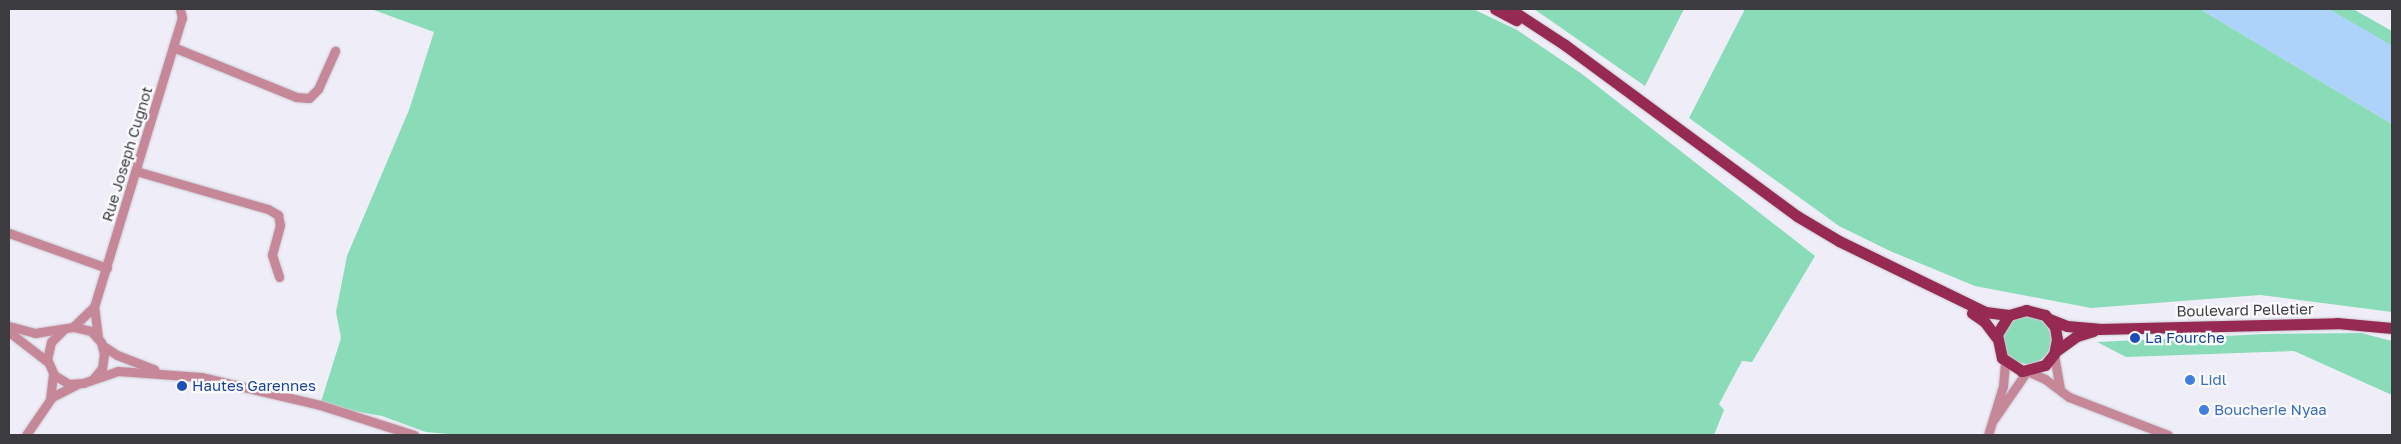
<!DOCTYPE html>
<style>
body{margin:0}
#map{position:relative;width:2401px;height:444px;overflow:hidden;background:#efeef8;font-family:"Golos Text",sans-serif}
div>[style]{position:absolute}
.green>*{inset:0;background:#89dcb7}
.round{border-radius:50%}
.water>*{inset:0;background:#aed3fa}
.roads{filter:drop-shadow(0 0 1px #cbcad3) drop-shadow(0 0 1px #cbcad3)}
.minor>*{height:9px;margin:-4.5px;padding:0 4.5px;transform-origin:4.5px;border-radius:4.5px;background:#c68899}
.major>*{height:11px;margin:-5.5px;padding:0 5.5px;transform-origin:5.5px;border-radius:5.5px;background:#962a53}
.dots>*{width:14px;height:14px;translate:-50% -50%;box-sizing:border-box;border:2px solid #fcfcfe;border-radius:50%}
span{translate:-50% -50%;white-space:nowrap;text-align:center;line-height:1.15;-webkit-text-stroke:4.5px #fcfcfe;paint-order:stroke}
.street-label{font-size:15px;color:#3c3c40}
.transit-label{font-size:15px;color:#164399}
.left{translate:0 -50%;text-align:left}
.shop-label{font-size:15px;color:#366cbe}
.frame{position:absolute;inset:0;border:10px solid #3c3c40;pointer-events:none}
</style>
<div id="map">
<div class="green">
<div style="clip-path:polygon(371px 9px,1473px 9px,1517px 30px,1582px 74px,1815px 256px,1752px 362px,1742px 361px,1719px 404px,1724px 410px,1714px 435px,461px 435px,426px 432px,382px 416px,320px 405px,341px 338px,336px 312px,347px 256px,409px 110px,434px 32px)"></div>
<div style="clip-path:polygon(1534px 9px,1684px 9px,1645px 86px)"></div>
<div style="clip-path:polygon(1745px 9px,2200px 9px,2392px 124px,2392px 312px,2260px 295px,2091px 308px,1975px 286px,1890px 251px,1839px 226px,1689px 118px)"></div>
<div style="clip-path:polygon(2328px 9px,2353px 9px,2392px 31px,2392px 46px)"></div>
<div class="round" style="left:2003px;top:316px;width:48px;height:48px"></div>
<div style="clip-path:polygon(2361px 333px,2392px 341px,2392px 395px,2294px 351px,2126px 357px,2097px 342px,2266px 334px)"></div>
</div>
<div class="water">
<div style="clip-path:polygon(2200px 9px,2328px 9px,2369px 32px,2392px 46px,2392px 124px)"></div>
</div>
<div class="roads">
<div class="minor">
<div style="left:173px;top:47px;width:133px;rotate:22.1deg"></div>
<div style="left:296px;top:97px;width:13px;rotate:4deg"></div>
<div style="left:309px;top:98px;width:13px;rotate:-45deg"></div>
<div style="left:318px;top:89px;width:42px;rotate:-65.9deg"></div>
<div style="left:136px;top:171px;width:137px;rotate:16.1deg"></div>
<div style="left:268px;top:209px;width:12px;rotate:31deg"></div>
<div style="left:278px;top:215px;width:10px;rotate:79deg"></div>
<div style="left:280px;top:225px;width:31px;rotate:105deg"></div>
<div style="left:272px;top:255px;width:23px;rotate:72deg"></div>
<div style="left:9px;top:233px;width:104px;rotate:19.7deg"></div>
<div style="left:9px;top:326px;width:27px;rotate:15deg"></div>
<div style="left:35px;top:333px;width:39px;rotate:-9deg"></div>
<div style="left:74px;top:327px;width:17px;rotate:13deg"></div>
<div style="left:91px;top:331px;width:15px;rotate:48deg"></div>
<div style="left:101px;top:342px;width:12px;rotate:76deg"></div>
<div style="left:104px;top:354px;width:14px;rotate:98deg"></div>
<div style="left:102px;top:368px;width:13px;rotate:129deg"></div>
<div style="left:73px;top:327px;width:29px;rotate:-44deg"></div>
<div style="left:63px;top:330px;width:17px;rotate:135deg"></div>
<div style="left:51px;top:342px;width:17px;rotate:103deg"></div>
<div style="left:47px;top:359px;width:17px;rotate:66deg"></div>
<div style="left:54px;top:375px;width:17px;rotate:31deg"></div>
<div style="left:69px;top:384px;width:14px;rotate:-4deg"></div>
<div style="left:83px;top:383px;width:37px;rotate:-19deg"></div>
<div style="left:118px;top:371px;width:83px;rotate:4.1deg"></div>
<div style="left:201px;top:377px;width:122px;rotate:13.2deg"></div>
<div style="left:320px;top:405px;width:99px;rotate:17.7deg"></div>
<div style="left:9px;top:332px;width:49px;rotate:37.6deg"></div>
<div style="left:98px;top:338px;width:31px;rotate:-97deg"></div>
<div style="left:94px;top:307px;width:302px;rotate:-73.1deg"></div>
<div style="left:182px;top:18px;width:9px;rotate:-103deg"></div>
<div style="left:102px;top:345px;width:18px;rotate:34deg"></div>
<div style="left:117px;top:355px;width:40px;rotate:21deg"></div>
<div style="left:2054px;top:355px;width:35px;rotate:80deg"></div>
<div style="left:50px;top:399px;width:26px;rotate:-83deg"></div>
<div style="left:1994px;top:419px;width:58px;rotate:-55.5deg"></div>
<div style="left:2027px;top:371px;width:20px;rotate:24deg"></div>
<div style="left:2045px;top:379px;width:30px;rotate:37deg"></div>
<div style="left:2069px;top:397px;width:106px;rotate:21deg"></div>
<div style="left:26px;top:435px;width:46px;rotate:-55.6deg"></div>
<div style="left:52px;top:397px;width:27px;rotate:-27deg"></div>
<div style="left:1988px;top:435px;width:51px;rotate:-73deg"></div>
<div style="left:2003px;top:386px;width:24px;rotate:-85deg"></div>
</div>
<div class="major">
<div style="left:1495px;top:9px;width:24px;rotate:28deg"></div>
<div style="left:1510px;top:9px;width:66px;rotate:33.2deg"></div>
<div style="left:1565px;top:45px;width:288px;rotate:36.4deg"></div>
<div style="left:1797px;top:216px;width:49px;rotate:30.8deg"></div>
<div style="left:1839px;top:241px;width:162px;rotate:25.9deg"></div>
<div style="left:1985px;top:312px;width:24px;rotate:7deg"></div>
<div style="left:2009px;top:315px;width:18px;rotate:-16deg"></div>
<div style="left:2026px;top:310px;width:20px;rotate:15deg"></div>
<div style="left:2045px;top:315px;width:16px;rotate:50deg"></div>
<div style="left:2055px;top:327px;width:12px;rotate:81deg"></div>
<div style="left:2057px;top:339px;width:15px;rotate:101deg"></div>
<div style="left:2054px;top:354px;width:14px;rotate:129deg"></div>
<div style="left:2045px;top:365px;width:24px;rotate:165deg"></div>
<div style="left:2022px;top:371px;width:24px;rotate:-147deg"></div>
<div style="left:2002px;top:358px;width:25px;rotate:-102deg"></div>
<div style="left:1997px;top:334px;width:22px;rotate:-58deg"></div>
<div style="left:1972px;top:313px;width:14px;rotate:34deg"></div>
<div style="left:1984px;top:321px;width:20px;rotate:53deg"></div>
<div style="left:2049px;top:319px;width:19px;rotate:21deg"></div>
<div style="left:2067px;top:326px;width:32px;rotate:5deg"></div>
<div style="left:2099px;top:329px;width:238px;rotate:-1.4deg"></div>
<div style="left:2337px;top:323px;width:55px;rotate:5.2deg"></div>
<div style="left:2056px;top:351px;width:26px;rotate:-36deg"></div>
<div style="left:2077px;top:336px;width:17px;rotate:-17deg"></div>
</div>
</div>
<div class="dots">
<div style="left:2135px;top:338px;background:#1a4fb4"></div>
<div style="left:2190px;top:380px;background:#3f7fe0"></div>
<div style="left:182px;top:386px;background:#1a4fb4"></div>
<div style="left:2204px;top:410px;background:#3f7fe0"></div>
</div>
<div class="street-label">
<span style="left:127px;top:154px;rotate:-73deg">Rue Joseph Cugnot</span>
<span style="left:2245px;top:310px;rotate:-1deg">Boulevard Pelletier</span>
</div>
<div class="transit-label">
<span class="left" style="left:2145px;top:338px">La Fourche</span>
<span class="left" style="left:192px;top:386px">Hautes Garennes</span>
</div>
<div class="shop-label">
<span class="left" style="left:2200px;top:380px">Lidl</span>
<span class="left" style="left:2214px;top:410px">Boucherie Nyaa</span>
</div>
<div class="frame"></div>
</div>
